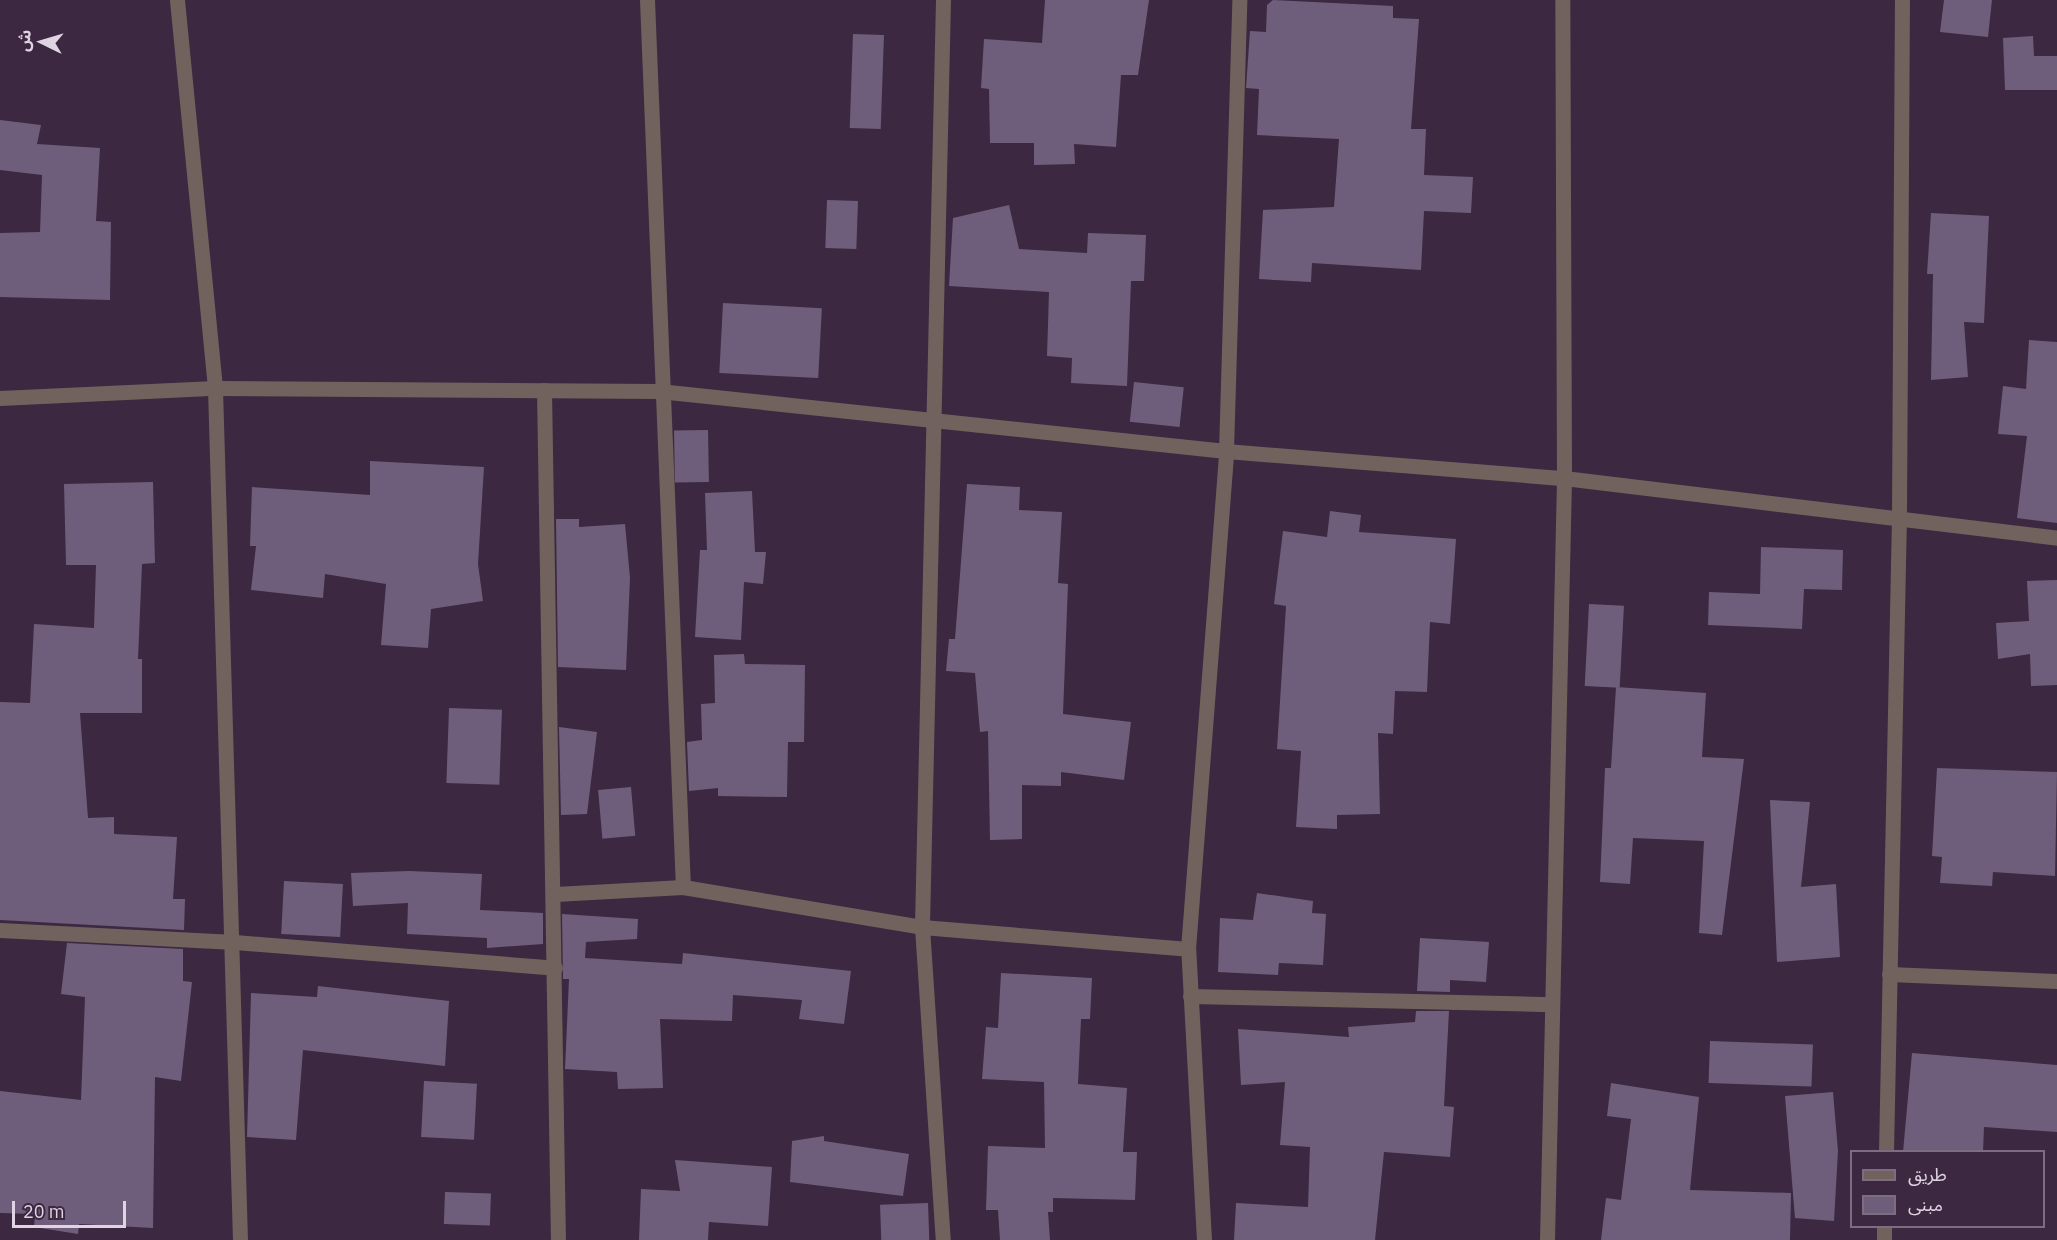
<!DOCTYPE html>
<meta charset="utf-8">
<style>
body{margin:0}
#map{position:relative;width:2057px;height:1240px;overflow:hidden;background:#3c2840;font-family:"IBM Plex Sans","Noto Sans Arabic",sans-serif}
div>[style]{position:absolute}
.building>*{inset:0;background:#6f5e7b;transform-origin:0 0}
.street>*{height:15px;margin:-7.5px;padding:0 7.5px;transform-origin:7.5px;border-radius:7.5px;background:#72625d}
span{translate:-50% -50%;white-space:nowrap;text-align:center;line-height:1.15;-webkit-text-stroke:4.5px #3c2840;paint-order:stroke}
.legend{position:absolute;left:1850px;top:1150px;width:195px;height:78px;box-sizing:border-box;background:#3c2840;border:2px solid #7e6c81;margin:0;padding:8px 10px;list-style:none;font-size:18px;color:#e0d3e2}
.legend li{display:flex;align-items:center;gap:12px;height:30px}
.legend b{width:30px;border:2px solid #7e6c81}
.north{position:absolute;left:12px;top:12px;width:60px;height:60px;-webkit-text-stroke:4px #3c2840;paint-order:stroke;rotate:275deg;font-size:16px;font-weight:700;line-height:24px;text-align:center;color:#e0d3e2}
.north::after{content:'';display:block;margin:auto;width:21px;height:27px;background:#e0d3e2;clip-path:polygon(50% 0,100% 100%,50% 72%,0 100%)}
.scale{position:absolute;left:12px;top:1201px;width:114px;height:27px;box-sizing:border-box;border:3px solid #e0d3e2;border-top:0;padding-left:8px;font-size:18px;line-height:21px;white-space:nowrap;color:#e0d3e2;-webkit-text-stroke:4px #3c2840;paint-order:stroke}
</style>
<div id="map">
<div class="building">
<div style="clip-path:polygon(1045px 0,1149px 0,1138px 75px,1121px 75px,1116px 147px,1074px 144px,1075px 164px,1034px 165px,1034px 143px,990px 143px,989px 89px,981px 88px,984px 39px,1042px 43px)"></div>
<div style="clip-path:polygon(1273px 0,1393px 6px,1393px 18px,1419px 19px,1411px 129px,1426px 129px,1424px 175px,1473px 177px,1471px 213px,1424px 211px,1421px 270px,1312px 263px,1311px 282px,1259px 279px,1263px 210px,1334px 207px,1339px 139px,1257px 135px,1259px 89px,1246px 88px,1250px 31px,1266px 32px,1267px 5px)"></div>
<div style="clip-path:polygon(1944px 0,1992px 0,1988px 37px,1940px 32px)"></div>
<div style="left:853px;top:34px;width:31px;height:94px;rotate:2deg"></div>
<div style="clip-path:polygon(2033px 36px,2034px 56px,2057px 56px,2057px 90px,2005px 90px,2003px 38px)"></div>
<div style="clip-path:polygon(0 120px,41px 125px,37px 144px,100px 148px,96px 221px,111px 222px,110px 300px,0 297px,0 233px,40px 232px,42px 175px,0 170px)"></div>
<div style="left:827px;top:200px;width:31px;height:48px;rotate:2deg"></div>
<div style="clip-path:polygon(1009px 205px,1019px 249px,1087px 253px,1088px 233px,1146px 235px,1144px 281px,1131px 281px,1127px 386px,1071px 383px,1072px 358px,1047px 356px,1049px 292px,949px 286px,953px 218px)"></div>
<div style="clip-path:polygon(1931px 213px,1989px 216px,1984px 323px,1964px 322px,1968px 377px,1931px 380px,1933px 274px,1927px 274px)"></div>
<div style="left:723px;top:303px;width:99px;height:70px;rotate:3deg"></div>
<div style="clip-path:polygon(2029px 340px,2057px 342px,2057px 523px,2017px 518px,2027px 436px,1998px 434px,2003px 386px,2026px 389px)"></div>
<div style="left:1134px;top:382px;width:50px;height:40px;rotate:6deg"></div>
<div style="left:708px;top:430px;width:52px;height:34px;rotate:89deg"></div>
<div style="clip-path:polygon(370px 461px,484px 467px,478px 564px,483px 601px,431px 609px,428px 648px,381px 645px,386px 584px,325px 574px,323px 598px,251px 590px,256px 546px,250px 546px,252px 487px,370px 495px)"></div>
<div style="clip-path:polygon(153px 482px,155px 563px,142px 564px,138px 659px,142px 659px,142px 713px,80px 713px,88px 818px,114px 817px,114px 834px,177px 837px,173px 899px,185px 899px,184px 930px,0 920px,0 702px,30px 703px,34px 624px,94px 628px,96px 565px,66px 565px,64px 484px)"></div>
<div style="clip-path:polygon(967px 484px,1020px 487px,1019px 510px,1062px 512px,1058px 583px,1068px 584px,1063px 714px,1131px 722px,1124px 780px,1061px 772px,1061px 786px,1022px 785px,1022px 839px,990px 840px,988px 731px,980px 732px,975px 673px,946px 671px,949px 639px,955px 639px)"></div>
<div style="clip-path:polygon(752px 491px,755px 552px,766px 552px,763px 584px,744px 582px,741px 640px,695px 637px,700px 550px,707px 550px,705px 493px)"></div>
<div style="clip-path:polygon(1330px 511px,1361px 515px,1359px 532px,1456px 539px,1450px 624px,1430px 622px,1427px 692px,1395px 691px,1393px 734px,1378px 733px,1380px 814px,1337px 815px,1337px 829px,1296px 827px,1301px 751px,1277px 749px,1286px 606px,1274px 604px,1283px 531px,1327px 537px)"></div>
<div style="clip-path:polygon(556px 519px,579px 519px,579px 527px,625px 524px,630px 578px,626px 670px,558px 667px)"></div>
<div style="clip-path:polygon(1761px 547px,1843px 550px,1842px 590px,1804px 589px,1802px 629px,1708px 625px,1709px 592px,1760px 594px)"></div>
<div style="clip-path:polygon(2057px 580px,2057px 685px,2031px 686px,2030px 654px,1998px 659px,1996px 623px,2029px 621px,2027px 581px)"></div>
<div style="left:1589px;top:604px;width:35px;height:82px;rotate:3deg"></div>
<div style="clip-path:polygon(744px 654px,745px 664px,805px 665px,804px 742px,788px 742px,787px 797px,718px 796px,718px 788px,689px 791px,687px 742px,702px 740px,701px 704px,715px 703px,714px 655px)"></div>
<div style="clip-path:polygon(1616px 687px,1706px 693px,1702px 757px,1744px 759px,1722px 935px,1699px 933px,1704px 841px,1633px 838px,1630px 884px,1600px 882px,1605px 768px,1611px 768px)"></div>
<div style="left:449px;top:708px;width:53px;height:75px;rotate:2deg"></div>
<div style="clip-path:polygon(559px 727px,597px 732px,587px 814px,561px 815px)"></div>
<div style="clip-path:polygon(1937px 768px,2057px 772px,2055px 876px,1993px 872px,1992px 886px,1940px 883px,1942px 857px,1932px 856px)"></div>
<div style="left:631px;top:787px;width:49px;height:33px;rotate:85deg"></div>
<div style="clip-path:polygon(1770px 800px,1810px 802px,1801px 887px,1836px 884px,1840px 957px,1777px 962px)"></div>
<div style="clip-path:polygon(409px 871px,482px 874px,480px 910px,543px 913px,543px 944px,487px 948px,487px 938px,407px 934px,408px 903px,353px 906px,351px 873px)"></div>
<div style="left:284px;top:881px;width:59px;height:53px;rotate:3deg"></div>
<div style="clip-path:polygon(1257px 893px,1313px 901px,1312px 913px,1326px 914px,1323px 965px,1279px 963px,1278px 975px,1218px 972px,1220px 918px,1253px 920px)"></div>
<div style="clip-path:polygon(562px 914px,638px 919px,637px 939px,586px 942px,585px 958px,682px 964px,683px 953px,851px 971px,844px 1024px,799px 1019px,802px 1000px,733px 995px,732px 1021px,660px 1019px,663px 1088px,618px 1089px,617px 1072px,565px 1069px,569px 979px,563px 979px)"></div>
<div style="clip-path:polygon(1420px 938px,1489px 942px,1486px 982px,1450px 980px,1450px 992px,1417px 991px)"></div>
<div style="clip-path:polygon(67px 943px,183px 949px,183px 981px,192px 982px,181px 1081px,155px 1077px,153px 1228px,79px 1224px,78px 1234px,34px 1227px,35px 1214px,0 1213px,0 1091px,81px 1100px,85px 997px,61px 994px)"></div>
<div style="clip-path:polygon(1001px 973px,1092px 978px,1090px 1019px,1081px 1019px,1078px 1084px,1127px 1088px,1123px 1152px,1137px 1152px,1135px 1200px,1053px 1198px,1053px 1212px,1048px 1212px,1050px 1240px,1000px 1240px,998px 1210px,986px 1210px,988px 1146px,1045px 1148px,1044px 1082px,982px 1079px,986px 1027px,998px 1028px)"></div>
<div style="clip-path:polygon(318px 986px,449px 1001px,445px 1066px,303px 1050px,296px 1140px,247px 1137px,251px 993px,317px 997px)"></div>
<div style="clip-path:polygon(1416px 1011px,1449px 1011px,1444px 1106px,1454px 1107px,1450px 1157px,1384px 1152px,1375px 1240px,1234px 1240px,1236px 1203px,1308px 1207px,1310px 1147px,1280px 1145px,1285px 1082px,1241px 1085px,1238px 1029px,1349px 1037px,1348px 1027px,1415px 1022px)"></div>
<div style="left:1710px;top:1041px;width:103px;height:42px;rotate:2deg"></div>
<div style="clip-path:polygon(1912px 1053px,2057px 1065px,2057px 1132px,1984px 1127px,1983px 1152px,1903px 1152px)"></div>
<div style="left:424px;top:1081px;width:53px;height:56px;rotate:3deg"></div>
<div style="clip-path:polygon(1611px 1083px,1699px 1097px,1690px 1190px,1791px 1193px,1790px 1240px,1601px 1240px,1606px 1198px,1621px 1200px,1631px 1119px,1607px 1116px)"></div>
<div style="clip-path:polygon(1833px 1092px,1838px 1151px,1834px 1221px,1795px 1218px,1785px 1096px)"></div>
<div style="clip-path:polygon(824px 1136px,824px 1141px,909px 1154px,903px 1196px,790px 1182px,792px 1141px)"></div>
<div style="clip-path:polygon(675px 1160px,772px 1167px,768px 1226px,709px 1222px,708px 1240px,639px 1240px,641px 1189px,680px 1191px)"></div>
<div style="left:445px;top:1192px;width:46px;height:32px;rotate:2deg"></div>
<div style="left:928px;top:1203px;width:37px;height:48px;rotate:88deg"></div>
</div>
<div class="street">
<div style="left:177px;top:0;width:390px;rotate:84.4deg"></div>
<div style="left:215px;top:388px;width:852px;rotate:88.32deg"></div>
<div style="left:647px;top:0;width:888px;rotate:87.68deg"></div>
<div style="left:943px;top:0;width:927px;rotate:91.3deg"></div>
<div style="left:922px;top:927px;width:314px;rotate:86.2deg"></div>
<div style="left:544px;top:390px;width:850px;rotate:89.06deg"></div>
<div style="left:0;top:398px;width:215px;rotate:-2.7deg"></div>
<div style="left:215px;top:388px;width:444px;rotate:0.4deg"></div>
<div style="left:659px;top:391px;width:570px;rotate:6.04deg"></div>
<div style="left:1226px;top:451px;width:339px;rotate:4.6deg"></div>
<div style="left:1564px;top:478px;width:497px;rotate:6.9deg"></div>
<div style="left:555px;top:894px;width:128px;rotate:-3.1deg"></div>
<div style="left:683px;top:887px;width:242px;rotate:9.5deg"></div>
<div style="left:922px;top:927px;width:267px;rotate:4.7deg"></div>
<div style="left:0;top:930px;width:235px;rotate:2.9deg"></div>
<div style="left:235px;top:942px;width:321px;rotate:4.6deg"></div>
<div style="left:1889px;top:974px;width:168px;rotate:2.4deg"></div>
<div style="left:1190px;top:996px;width:360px;rotate:1.3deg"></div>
<div style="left:1886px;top:1152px;width:637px;rotate:-88.83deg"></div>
<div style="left:1899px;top:515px;width:515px;rotate:-89.67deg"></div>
<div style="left:1204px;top:1240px;width:291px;rotate:-93.1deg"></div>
<div style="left:1188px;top:949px;width:499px;rotate:-85.6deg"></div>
<div style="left:1226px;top:451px;width:451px;rotate:-88.3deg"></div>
<div style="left:1547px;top:1240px;width:762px;rotate:-88.72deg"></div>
<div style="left:1564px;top:478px;width:478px;rotate:-90.2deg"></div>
<div style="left:1884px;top:1240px;width:14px;rotate:-90deg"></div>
</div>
<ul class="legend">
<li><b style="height:8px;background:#72625d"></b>طريق</li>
<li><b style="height:16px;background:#6f5e7b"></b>مبنى</li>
</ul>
<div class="north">ش</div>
<div class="scale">20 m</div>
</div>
